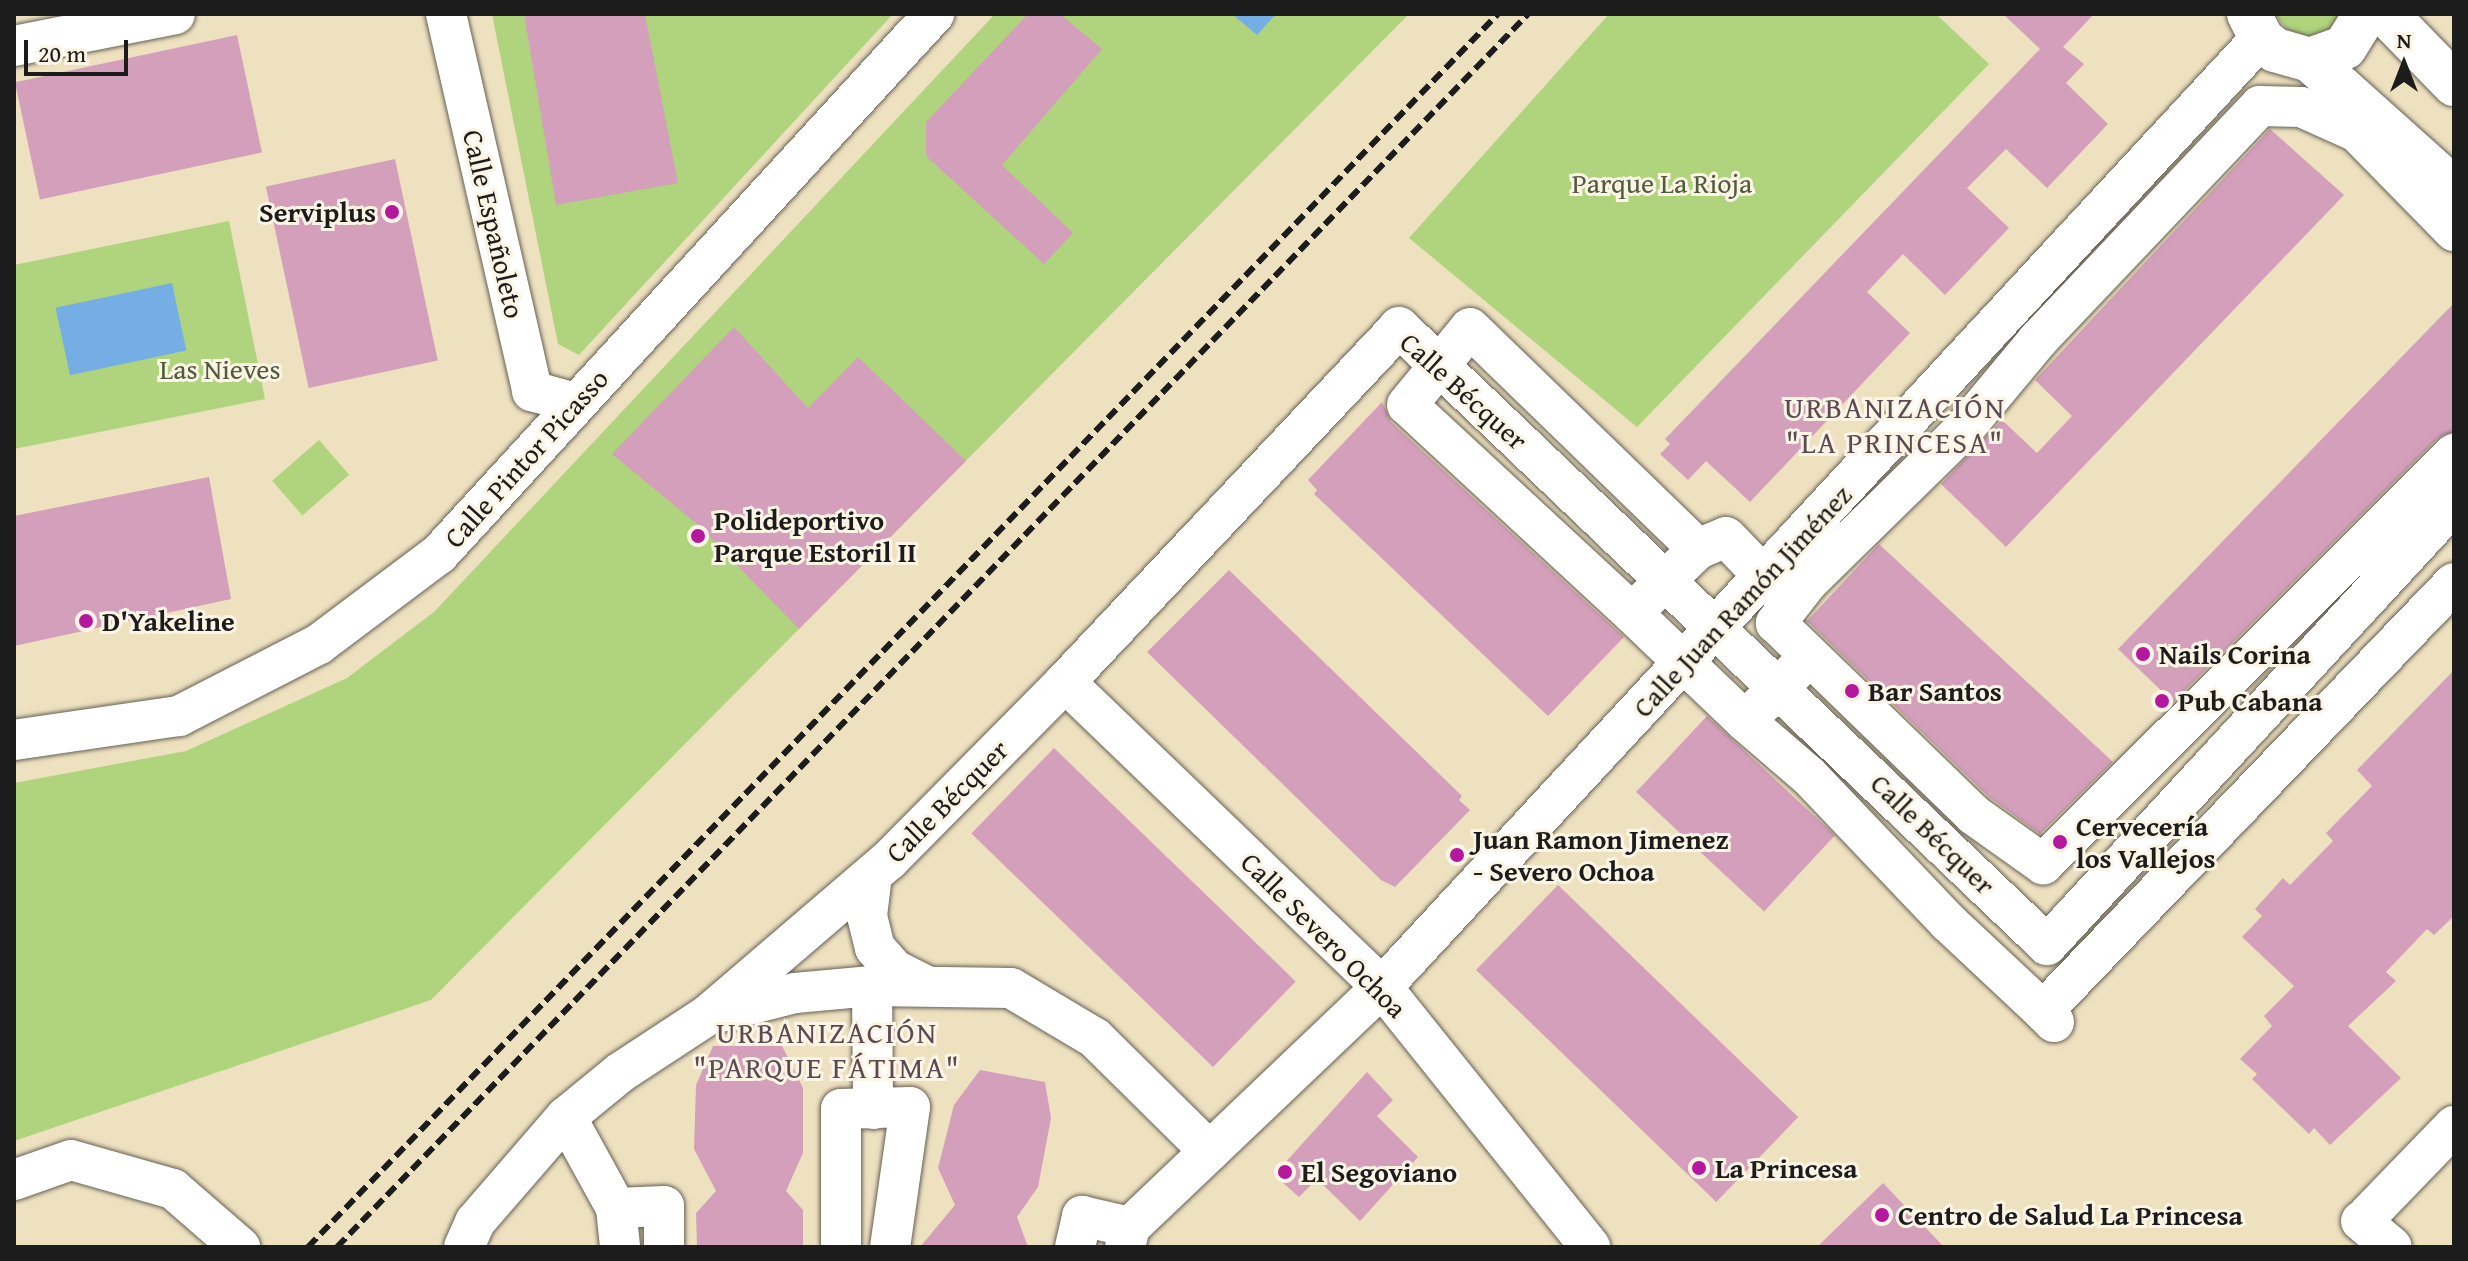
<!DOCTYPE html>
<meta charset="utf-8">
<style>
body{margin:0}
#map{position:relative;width:2468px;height:1261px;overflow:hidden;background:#eee1c0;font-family:"Gentium Book Plus",serif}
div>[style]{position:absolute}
.green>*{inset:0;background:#afd47d;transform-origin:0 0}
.water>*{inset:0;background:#75aee5;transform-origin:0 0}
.building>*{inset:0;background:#d49fba;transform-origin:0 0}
.roads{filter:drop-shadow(0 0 2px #666155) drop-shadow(0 0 2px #666155)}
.street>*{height:40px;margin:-20px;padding:0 20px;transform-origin:20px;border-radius:20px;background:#fff}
.secondary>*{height:44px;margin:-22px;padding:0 22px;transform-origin:22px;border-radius:22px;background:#fff}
.rail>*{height:6px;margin-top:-3px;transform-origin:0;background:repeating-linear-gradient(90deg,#1c1c1c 0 12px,transparent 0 18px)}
.dots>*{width:22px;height:22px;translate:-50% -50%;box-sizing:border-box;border:4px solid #fcf5e5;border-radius:50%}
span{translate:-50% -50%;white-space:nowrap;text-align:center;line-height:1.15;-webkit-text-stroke:6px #fcf5e5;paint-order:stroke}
.park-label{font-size:28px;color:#4f5c3e}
.poi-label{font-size:28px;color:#1c1c1c;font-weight:700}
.right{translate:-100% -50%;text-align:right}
.left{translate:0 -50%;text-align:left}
.street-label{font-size:28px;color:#1c1c1c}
.neighbourhood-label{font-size:30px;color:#5c4a53;letter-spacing:2px}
.frame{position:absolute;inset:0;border:16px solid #1c1c1c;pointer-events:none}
.north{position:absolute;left:2364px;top:24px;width:80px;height:80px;-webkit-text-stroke:6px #fcf5e5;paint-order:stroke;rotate:0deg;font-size:22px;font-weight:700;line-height:32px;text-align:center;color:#1c1c1c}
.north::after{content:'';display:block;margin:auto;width:28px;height:36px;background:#1c1c1c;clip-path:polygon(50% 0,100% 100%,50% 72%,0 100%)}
.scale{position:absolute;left:24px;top:40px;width:104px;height:36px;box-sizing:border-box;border:4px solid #1c1c1c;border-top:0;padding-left:10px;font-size:24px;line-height:28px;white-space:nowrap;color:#1c1c1c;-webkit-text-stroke:6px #fcf5e5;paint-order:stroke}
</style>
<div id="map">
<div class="green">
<div style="clip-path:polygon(492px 14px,893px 14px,579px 355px,558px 344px)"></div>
<div style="clip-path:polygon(995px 14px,1409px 14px,431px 1000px,14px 1141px,14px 783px,186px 751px,347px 678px,434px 612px)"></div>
<div style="clip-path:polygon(1609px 14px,1936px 14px,1989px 64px,1637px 427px,1409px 238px)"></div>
<div style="clip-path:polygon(2275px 14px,2346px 14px,2335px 28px,2312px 37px,2288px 30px)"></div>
<div style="clip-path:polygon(229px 221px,265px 399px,14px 449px,14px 265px)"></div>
<div style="left:319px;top:440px;width:46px;height:62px;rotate:49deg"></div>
</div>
<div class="water">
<div style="clip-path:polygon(1232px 14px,1276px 14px,1257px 35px)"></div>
<div style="left:172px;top:283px;width:69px;height:119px;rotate:78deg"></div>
</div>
<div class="building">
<div style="clip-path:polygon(524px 14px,645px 14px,678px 183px,556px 205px)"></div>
<div style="clip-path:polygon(1028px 14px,1060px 14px,1102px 49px,1002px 165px,1073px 233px,1044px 264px,926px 156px,926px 122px)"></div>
<div style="clip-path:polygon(2003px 14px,2094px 14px,2063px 47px,2084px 64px,2066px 83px,2108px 124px,2047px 188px,2006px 149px,1967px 188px,2009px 228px,1945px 295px,1903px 254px,1867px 292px,1910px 333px,1750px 502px,1706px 461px,1688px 480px,1660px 454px,1670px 444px,1665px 439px,2040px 49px)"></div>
<div style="left:237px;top:35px;width:120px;height:227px;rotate:78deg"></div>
<div style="clip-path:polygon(2270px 129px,2344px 195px,2006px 547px,1941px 484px,2002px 420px,2037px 453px,2072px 416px,2035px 380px)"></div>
<div style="left:395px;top:159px;width:206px;height:132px;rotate:78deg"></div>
<div style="clip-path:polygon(2454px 303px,2454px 432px,2438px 438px,2173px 702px,2118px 649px)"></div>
<div style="clip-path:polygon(734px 327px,808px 408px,858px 357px,966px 461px,799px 629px,697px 524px,612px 454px)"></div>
<div style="clip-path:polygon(1382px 402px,1391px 422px,1624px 637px,1548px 716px,1314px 494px,1317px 490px,1308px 480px)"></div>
<div style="clip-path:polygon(209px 477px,231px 599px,14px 646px,14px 516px)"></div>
<div style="clip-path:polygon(1879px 544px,2113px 762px,2040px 834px,1989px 797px,1807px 621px)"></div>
<div style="clip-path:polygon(1229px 570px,1462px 796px,1459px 800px,1470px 810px,1395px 887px,1381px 880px,1147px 652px)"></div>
<div style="clip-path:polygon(2454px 670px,2454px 916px,2434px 935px,2427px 929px,2386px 972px,2396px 981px,2348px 1026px,2401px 1078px,2330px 1145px,2314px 1128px,2309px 1134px,2252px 1079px,2257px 1074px,2240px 1059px,2272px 1026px,2264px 1016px,2294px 986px,2242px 937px,2262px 916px,2255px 909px,2283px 878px,2290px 885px,2333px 841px,2326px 833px,2372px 786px,2357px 770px)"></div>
<div style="left:1707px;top:716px;width:175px;height:104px;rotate:43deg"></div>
<div style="left:1054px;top:748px;width:336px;height:119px;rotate:44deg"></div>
<div style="left:1558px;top:885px;width:334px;height:118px;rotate:44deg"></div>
<div style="clip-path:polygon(713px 1046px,782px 1046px,803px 1088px,803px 1153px,786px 1191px,803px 1210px,803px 1247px,697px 1247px,696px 1213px,716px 1191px,694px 1149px,696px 1085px)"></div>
<div style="clip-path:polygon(980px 1070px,1045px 1082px,1051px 1118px,1038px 1187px,1017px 1217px,1028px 1247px,920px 1247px,955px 1205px,938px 1168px,954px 1105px)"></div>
<div style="clip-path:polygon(1367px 1072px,1393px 1100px,1377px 1116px,1418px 1157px,1360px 1221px,1317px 1179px,1299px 1197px,1274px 1175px)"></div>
<div style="clip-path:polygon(1883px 1183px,1944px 1247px,1817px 1247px)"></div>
</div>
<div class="roads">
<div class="street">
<div style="left:446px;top:14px;width:387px;rotate:77.1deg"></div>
<div style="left:532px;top:391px;width:45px;rotate:15.6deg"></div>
<div style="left:14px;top:46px;width:164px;rotate:-11.2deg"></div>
<div style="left:2454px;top:231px;width:139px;rotate:-134.4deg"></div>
<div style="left:2357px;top:132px;width:61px;rotate:-155.9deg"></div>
<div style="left:2301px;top:107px;width:41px;rotate:-178.6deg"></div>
<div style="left:2260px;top:106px;width:323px;rotate:133.5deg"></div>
<div style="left:2038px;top:340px;width:117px;rotate:129.8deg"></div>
<div style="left:1963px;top:430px;width:219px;rotate:135.6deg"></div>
<div style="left:1807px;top:583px;width:51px;rotate:127.8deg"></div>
<div style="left:1776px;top:623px;width:276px;rotate:44.1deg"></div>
<div style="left:1974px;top:815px;width:85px;rotate:35.4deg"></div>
<div style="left:2043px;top:864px;width:581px;rotate:-44.93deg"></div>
<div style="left:1632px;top:613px;width:306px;rotate:-137.2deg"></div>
<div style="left:1407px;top:405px;width:99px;rotate:-50.7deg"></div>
<div style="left:1470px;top:328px;width:318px;rotate:44.1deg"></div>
<div style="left:1799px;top:667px;width:76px;rotate:135deg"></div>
<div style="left:1745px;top:721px;width:84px;rotate:40.7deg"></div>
<div style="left:1809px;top:776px;width:202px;rotate:46.4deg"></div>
<div style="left:1948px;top:922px;width:130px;rotate:43.1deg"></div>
<div style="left:1065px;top:682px;width:440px;rotate:43.9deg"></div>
<div style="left:1382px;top:987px;width:333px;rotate:51.3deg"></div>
<div style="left:1745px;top:721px;width:156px;rotate:-136.3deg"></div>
<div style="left:1632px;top:613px;width:92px;rotate:-44.1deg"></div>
<div style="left:1698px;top:549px;width:30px;rotate:-23deg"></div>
<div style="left:1726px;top:537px;width:82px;rotate:46deg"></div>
<div style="left:14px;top:740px;width:167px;rotate:-8.3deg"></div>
<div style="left:179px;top:716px;width:157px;rotate:-27.2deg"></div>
<div style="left:319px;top:644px;width:150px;rotate:-36.9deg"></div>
<div style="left:439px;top:554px;width:733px;rotate:-47.49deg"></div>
<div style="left:872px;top:875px;width:41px;rotate:97deg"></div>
<div style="left:867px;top:916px;width:33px;rotate:76deg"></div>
<div style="left:875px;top:948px;width:30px;rotate:48deg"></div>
<div style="left:895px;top:970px;width:34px;rotate:27deg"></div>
<div style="left:872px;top:986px;width:123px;rotate:89.5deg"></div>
<div style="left:716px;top:1013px;width:81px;rotate:-14.2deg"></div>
<div style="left:795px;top:993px;width:77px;rotate:-5.2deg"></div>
<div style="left:872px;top:986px;width:139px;rotate:0.8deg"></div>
<div style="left:1011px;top:988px;width:98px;rotate:30.8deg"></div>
<div style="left:1095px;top:1038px;width:161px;rotate:44.7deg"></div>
<div style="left:2054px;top:1022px;width:16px;rotate:-135deg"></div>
<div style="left:2043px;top:1011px;width:593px;rotate:-46.16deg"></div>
<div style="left:566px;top:1117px;width:104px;rotate:61.2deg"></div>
<div style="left:616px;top:1208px;width:39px;rotate:84deg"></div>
<div style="left:14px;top:1180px;width:60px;rotate:-19.3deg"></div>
<div style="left:71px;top:1160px;width:106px;rotate:15.9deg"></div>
<div style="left:173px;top:1189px;width:89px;rotate:40.9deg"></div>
<div style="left:616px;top:1208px;width:48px;rotate:-2.4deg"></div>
<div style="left:664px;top:1206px;width:41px;rotate:90deg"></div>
<div style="left:2368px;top:1215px;width:124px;rotate:-46deg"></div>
<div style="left:2361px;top:1221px;width:40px;rotate:40deg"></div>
<div style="left:464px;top:1247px;width:27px;rotate:-66deg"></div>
<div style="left:475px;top:1222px;width:139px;rotate:-49.1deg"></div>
<div style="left:566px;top:1117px;width:71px;rotate:-39.3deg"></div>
<div style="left:621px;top:1072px;width:104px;rotate:-33.2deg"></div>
<div style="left:708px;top:1015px;width:238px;rotate:-40.6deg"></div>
<div style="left:889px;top:860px;width:250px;rotate:-45.3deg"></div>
<div style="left:1065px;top:682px;width:487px;rotate:-46.7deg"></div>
<div style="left:1399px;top:327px;width:895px;rotate:43.64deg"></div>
<div style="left:2047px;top:945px;width:600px;rotate:-47.3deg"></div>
<div style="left:841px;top:1247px;width:138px;rotate:-90deg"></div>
<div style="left:841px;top:1109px;width:69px;rotate:-1.7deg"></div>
<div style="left:910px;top:1107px;width:141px;rotate:98.1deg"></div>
<div style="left:1075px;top:1247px;width:32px;rotate:-77deg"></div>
<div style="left:1082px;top:1216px;width:49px;rotate:12.9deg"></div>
<div style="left:1125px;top:1247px;width:21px;rotate:-76deg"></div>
<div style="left:1130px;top:1227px;width:348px;rotate:-43.6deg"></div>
<div style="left:1382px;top:987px;width:1294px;rotate:-47.19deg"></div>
</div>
<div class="secondary">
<div style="left:2249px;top:14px;width:27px;rotate:63deg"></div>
<div style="left:2261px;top:38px;width:18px;rotate:41deg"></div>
<div style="left:2275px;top:50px;width:36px;rotate:16deg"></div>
<div style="left:2310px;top:60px;width:37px;rotate:-20deg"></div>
<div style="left:2345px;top:47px;width:39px;rotate:-58deg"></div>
<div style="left:2386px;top:14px;width:98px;rotate:45.8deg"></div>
<div style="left:2310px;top:60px;width:193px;rotate:41.9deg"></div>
</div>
</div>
<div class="rail">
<div style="left:308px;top:1247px;width:1714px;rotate:-46.02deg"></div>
<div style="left:337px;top:1247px;width:1714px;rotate:-45.99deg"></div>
</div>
<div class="dots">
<div style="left:392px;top:212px;background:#b5179e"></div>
<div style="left:698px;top:536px;background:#b5179e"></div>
<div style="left:86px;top:621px;background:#b5179e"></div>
<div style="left:2143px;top:654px;background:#b5179e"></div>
<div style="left:1852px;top:691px;background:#b5179e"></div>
<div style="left:2162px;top:701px;background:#b5179e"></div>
<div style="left:2060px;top:842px;background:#b5179e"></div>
<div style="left:1457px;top:855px;background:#b5179e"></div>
<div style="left:1699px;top:1168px;background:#b5179e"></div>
<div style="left:1285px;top:1172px;background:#b5179e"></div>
<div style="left:1882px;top:1215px;background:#b5179e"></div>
</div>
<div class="park-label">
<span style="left:1662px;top:183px">Parque La Rioja</span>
<span style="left:220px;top:369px">Las Nieves</span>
</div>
<div class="poi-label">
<span class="right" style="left:376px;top:212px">Serviplus</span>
<span class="left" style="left:714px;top:536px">Polideportivo<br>Parque Estoril II</span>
<span class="left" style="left:102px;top:621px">D'Yakeline</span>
<span class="left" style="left:2159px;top:654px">Nails Corina</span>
<span class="left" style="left:1868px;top:691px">Bar Santos</span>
<span class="left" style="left:2178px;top:701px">Pub Cabana</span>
<span class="left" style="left:2076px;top:842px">Cervecería<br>los Vallejos</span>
<span class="left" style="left:1473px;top:855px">Juan Ramon Jimenez<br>- Severo Ochoa</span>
<span class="left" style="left:1715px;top:1168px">La Princesa</span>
<span class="left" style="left:1301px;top:1172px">El Segoviano</span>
<span class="left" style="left:1898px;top:1215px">Centro de Salud La Princesa</span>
</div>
<div class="street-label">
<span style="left:494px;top:224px;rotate:77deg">Calle Españoleto</span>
<span style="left:1464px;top:391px;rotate:42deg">Calle Bécquer</span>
<span style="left:526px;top:458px;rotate:-48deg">Calle Pintor Picasso</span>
<span style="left:1742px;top:601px;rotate:-47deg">Calle Juan Ramón Jiménez</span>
<span style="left:947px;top:801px;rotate:-45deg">Calle Bécquer</span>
<span style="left:1933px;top:834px;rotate:44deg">Calle Bécquer</span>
<span style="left:1324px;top:935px;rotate:45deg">Calle Severo Ochoa</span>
</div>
<div class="neighbourhood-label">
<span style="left:1895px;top:424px">URBANIZACIÓN<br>"LA PRINCESA"</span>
<span style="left:827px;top:1049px">URBANIZACIÓN<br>"PARQUE FÁTIMA"</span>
</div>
<div class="frame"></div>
<div class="north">N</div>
<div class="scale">20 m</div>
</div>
